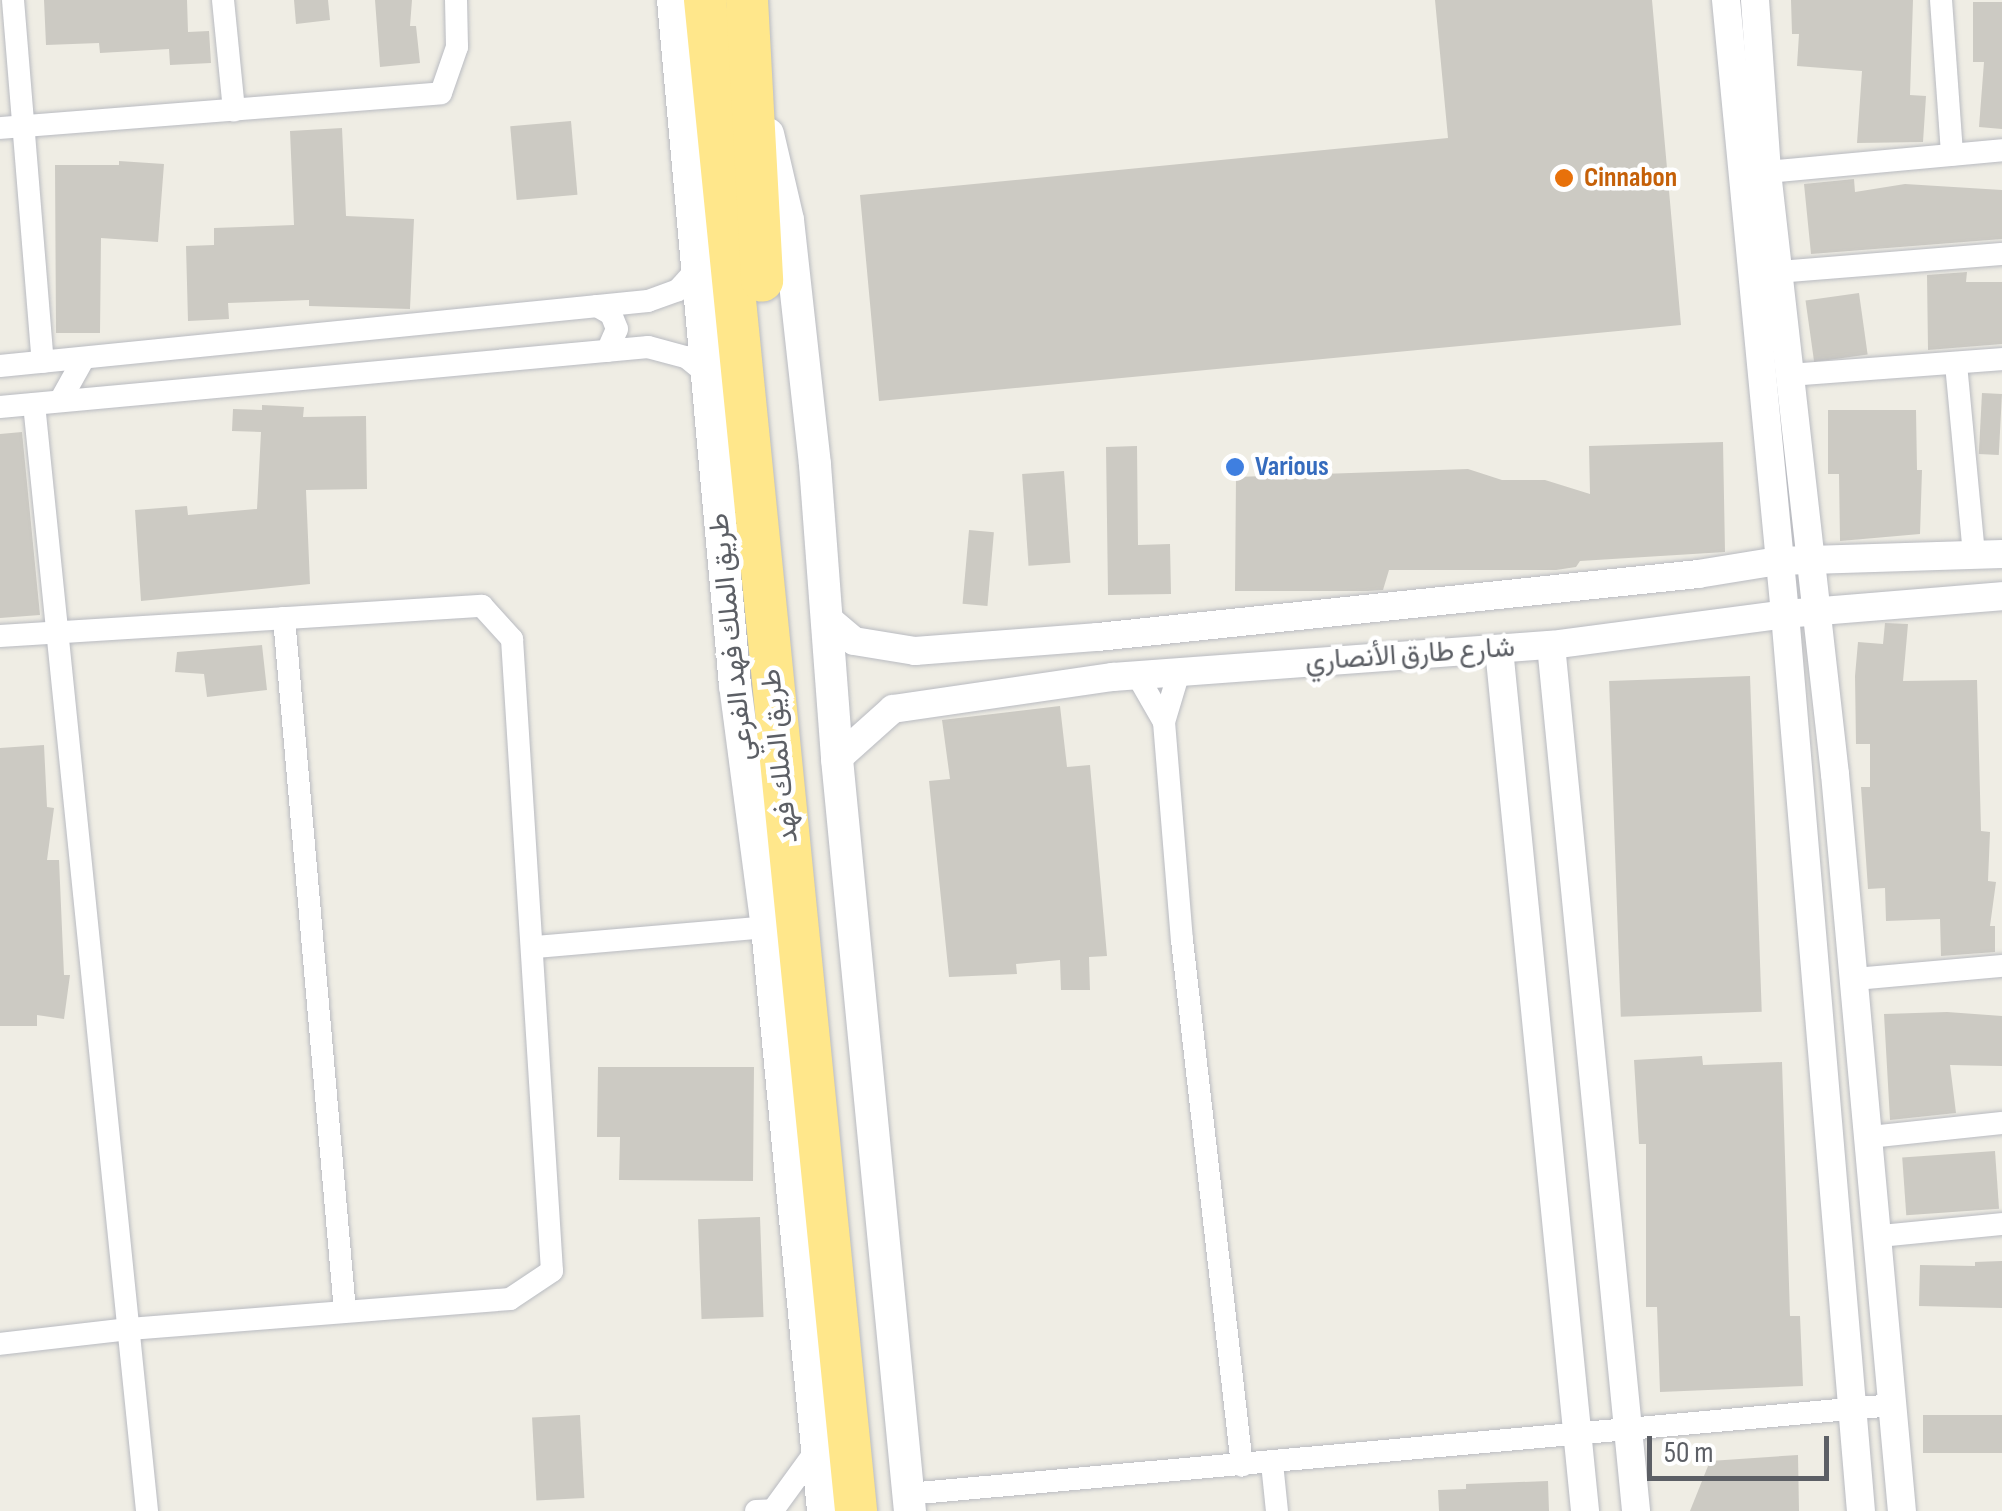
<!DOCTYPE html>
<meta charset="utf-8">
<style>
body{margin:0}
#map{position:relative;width:2002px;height:1511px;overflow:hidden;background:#efede4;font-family:"Sofia Sans Condensed",Vazirmatn,sans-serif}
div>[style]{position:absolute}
.building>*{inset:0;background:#cccac3;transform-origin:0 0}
.roads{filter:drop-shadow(0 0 2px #b9bbc1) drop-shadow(0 0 2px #b9bbc1)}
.minor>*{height:22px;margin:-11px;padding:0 11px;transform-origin:11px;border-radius:11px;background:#fff}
.tertiary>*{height:28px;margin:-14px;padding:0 14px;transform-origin:14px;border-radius:14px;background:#fff}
.secondary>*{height:32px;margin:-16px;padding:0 16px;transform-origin:16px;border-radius:16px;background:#fff}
.motorway>*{height:42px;margin:-21px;padding:0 21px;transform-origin:21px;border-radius:21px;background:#ffe78b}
.dots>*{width:28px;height:28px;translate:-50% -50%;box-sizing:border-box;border:5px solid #fff;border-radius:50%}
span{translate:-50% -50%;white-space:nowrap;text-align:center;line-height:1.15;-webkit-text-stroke:9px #fff;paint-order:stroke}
.food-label{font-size:28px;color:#c56008;font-weight:700}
.left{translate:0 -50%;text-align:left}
.shop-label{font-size:28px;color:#366cbe;font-weight:700}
.street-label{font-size:28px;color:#5c5f65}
.scale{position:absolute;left:1647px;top:1436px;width:182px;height:45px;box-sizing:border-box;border:5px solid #5c5f65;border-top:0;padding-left:12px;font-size:30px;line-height:35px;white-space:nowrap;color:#5c5f65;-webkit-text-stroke:8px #fff;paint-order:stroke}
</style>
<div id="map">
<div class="building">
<div style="clip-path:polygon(44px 0,187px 0,188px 32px,209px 31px,211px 63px,170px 65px,169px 49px,100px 53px,99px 43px,46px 45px)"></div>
<div style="clip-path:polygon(294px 0,328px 0,330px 20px,296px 24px)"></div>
<div style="clip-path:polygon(375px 0,412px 0,410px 26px,416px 26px,420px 63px,380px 67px)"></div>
<div style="clip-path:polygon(1435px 0,1652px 0,1681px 325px,879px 401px,860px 195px,1448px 138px)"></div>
<div style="clip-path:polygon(1791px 0,1913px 0,1910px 95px,1926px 96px,1923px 142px,1857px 143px,1862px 71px,1797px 66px,1799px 34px,1792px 34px)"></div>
<div style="clip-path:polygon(1973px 2px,2002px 2px,2002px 129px,1979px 127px,1984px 62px,1973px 62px)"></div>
<div style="left:571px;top:121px;width:74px;height:61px;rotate:85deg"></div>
<div style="clip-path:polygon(342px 128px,346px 216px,414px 219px,410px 309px,309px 306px,309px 300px,228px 303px,229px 319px,188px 321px,186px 246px,214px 245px,214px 228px,294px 225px,290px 131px)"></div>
<div style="clip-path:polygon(119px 161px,164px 164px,158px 242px,101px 238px,100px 333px,56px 333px,55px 165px,119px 165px)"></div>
<div style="clip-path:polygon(1854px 179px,1855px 192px,1905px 184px,2002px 190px,2002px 239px,1811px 254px,1804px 184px)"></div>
<div style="clip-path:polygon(1967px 272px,1966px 282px,2002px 282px,2002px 344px,1928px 350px,1927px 275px)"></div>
<div style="left:1859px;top:293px;width:62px;height:54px;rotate:82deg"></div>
<div style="left:1982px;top:393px;width:20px;height:61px;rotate:3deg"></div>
<div style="clip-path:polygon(262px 405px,304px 407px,303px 417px,366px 416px,367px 489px,306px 490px,310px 584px,141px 601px,135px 510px,187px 506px,188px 515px,257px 509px,261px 432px,232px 431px,233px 409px,262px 410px)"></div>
<div style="clip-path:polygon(1828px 410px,1916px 410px,1917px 470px,1922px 470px,1920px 534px,1840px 541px,1839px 474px,1828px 474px)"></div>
<div style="clip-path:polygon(22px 432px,40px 615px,0 618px,0 434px)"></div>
<div style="clip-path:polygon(1723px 442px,1725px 552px,1580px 561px,1576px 567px,1556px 570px,1389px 570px,1383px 590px,1368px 591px,1235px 591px,1236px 477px,1468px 469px,1502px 480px,1545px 480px,1590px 494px,1589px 446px)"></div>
<div style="clip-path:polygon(1137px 446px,1138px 545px,1170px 544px,1171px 594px,1108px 595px,1106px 447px)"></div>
<div style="left:1064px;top:471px;width:92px;height:42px;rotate:86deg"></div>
<div style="left:969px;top:530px;width:25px;height:74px;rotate:5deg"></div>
<div style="clip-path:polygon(1885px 623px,1908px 624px,1903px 681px,1977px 680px,1981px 831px,1990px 832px,1988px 881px,1996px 882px,1990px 926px,1995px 926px,1995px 952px,1941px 956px,1940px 919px,1886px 921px,1885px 888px,1868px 889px,1861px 787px,1870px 787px,1870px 744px,1856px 744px,1855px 676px,1858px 642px,1883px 644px)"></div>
<div style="clip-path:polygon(262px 645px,267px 690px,207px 697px,204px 674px,175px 672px,177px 652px)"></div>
<div style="left:1750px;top:676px;width:336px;height:141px;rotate:88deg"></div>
<div style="clip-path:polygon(1060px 706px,1067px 767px,1090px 765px,1107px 956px,1089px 957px,1090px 990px,1061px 990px,1060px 960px,1016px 964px,1017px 974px,949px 977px,929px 781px,950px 779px,942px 720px)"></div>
<div style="clip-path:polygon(44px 745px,47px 807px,54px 808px,47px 860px,59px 860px,64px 975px,70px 975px,64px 1019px,37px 1015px,37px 1026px,0 1026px,0 748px)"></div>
<div style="clip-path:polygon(1947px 1012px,2002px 1016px,2002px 1066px,1950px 1065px,1956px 1113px,1890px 1120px,1884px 1014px)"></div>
<div style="clip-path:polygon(1702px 1056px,1703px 1065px,1782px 1062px,1790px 1316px,1800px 1316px,1803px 1386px,1660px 1392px,1657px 1307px,1646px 1307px,1646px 1144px,1639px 1144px,1634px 1060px)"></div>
<div style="clip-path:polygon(598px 1067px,754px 1067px,753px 1181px,619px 1180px,620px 1137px,597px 1137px)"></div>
<div style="left:1995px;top:1151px;width:58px;height:93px;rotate:86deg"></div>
<div style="left:760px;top:1217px;width:100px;height:62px;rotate:88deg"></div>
<div style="clip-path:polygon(2002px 1261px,2002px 1308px,1919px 1306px,1920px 1265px,1975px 1266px,1975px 1262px)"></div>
<div style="left:580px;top:1415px;width:83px;height:48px;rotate:87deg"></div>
<div style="left:2002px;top:1415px;width:38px;height:79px;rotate:90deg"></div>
<div style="clip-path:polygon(1798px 1455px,1799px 1511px,1690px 1511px,1710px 1461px)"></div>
<div style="clip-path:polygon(1548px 1481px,1549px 1511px,1439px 1511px,1438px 1490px,1466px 1489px,1466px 1484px)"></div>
</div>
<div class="roads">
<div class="minor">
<div style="left:13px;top:0;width:363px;rotate:85.3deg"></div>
<div style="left:223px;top:0;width:111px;rotate:84.3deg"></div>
<div style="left:1941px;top:0;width:155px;rotate:85.9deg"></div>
<div style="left:0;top:128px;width:442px;rotate:-4.5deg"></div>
<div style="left:441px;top:93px;width:49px;rotate:-70.8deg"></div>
<div style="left:457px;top:47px;width:47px;rotate:-91.2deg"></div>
<div style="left:1767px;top:172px;width:236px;rotate:-5.3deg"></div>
<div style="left:1778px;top:272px;width:225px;rotate:-4.6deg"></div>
<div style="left:597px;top:306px;width:16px;rotate:30deg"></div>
<div style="left:611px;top:314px;width:16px;rotate:68deg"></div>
<div style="left:617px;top:329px;width:24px;rotate:114deg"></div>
<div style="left:1956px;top:364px;width:193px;rotate:84.6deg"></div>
<div style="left:0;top:366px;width:651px;rotate:-5.73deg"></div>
<div style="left:648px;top:301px;width:32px;rotate:-20deg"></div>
<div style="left:678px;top:290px;width:28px;rotate:-48deg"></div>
<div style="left:1790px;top:375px;width:213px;rotate:-4.3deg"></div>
<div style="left:60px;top:401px;width:49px;rotate:-60.8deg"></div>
<div style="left:34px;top:404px;width:1113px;rotate:84.17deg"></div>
<div style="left:0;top:407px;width:651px;rotate:-5.29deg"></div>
<div style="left:648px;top:347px;width:39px;rotate:15deg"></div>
<div style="left:686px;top:357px;width:26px;rotate:39deg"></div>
<div style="left:284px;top:618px;width:696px;rotate:84.97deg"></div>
<div style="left:0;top:636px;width:483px;rotate:-3.6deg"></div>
<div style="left:482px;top:606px;width:45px;rotate:47.7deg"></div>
<div style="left:512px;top:639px;width:633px;rotate:86.38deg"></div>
<div style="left:552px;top:1271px;width:50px;rotate:146.3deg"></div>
<div style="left:510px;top:1299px;width:382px;rotate:175.5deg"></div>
<div style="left:129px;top:1329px;width:130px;rotate:173.4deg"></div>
<div style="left:1137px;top:675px;width:54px;rotate:60.1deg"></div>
<div style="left:1164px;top:722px;width:52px;rotate:-73.3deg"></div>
<div style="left:1164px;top:722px;width:219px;rotate:85.3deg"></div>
<div style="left:1182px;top:940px;width:529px;rotate:83.49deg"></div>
<div style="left:535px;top:947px;width:233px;rotate:-4.9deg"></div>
<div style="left:1855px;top:979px;width:148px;rotate:-5.1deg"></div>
<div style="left:1870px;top:1137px;width:133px;rotate:-6.1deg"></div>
<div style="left:1880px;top:1236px;width:123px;rotate:-5.6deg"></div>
<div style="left:1272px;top:1463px;width:48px;rotate:84.1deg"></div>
<div style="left:908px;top:1494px;width:989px;rotate:-5.16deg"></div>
<div style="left:756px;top:1511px;width:17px;rotate:-3deg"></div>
<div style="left:773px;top:1510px;width:77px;rotate:-54deg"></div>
</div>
<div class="tertiary">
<div style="left:1726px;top:0;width:617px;rotate:84.51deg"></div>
<div style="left:1785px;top:614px;width:900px;rotate:85.16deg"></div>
<div style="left:1755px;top:0;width:172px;rotate:86deg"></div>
<div style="left:1767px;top:172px;width:606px;rotate:83.56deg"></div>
<div style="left:1835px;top:774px;width:740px;rotate:84.81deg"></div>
<div style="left:828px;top:619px;width:34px;rotate:40deg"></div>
<div style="left:854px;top:641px;width:62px;rotate:9.3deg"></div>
<div style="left:915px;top:651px;width:184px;rotate:-4.4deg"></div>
<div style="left:1098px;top:637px;width:603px;rotate:-5.99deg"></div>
<div style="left:1698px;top:574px;width:81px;rotate:-9.2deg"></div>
<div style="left:1778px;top:561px;width:224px;rotate:-1.8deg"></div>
<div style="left:1551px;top:645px;width:870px;rotate:84.39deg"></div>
<div style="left:1499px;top:649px;width:866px;rotate:84.3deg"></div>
<div style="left:837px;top:759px;width:75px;rotate:-41.8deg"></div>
<div style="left:893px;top:709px;width:222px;rotate:-8.3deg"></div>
<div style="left:1113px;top:677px;width:439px;rotate:-4.2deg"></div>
<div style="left:1551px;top:645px;width:236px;rotate:-7.5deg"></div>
<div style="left:1785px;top:614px;width:218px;rotate:-4.7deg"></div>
</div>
<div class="secondary">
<div style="left:673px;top:0;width:688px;rotate:84.83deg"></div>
<div style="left:735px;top:685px;width:244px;rotate:82.5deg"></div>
<div style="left:767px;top:927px;width:587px;rotate:84.52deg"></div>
<div style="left:768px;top:134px;width:88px;rotate:76.9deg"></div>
<div style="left:788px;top:220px;width:246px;rotate:83.7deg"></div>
<div style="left:815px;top:465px;width:295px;rotate:85.7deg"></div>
<div style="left:837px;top:759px;width:756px;rotate:84.46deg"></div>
</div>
<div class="motorway">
<div style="left:705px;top:0;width:1519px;rotate:84.29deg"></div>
<div style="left:747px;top:0;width:281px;rotate:86.9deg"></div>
</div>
</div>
<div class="dots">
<div style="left:1564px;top:178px;background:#e8710a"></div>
<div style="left:1235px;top:467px;background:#3f7fe0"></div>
</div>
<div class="food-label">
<span class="left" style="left:1584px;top:178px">Cinnabon</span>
</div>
<div class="shop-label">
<span class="left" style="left:1255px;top:467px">Various</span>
</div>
<div class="street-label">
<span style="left:732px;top:637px;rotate:-96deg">طريق الملك فهد الفرعي</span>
<span style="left:1410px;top:655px;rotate:-4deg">شارع طارق الأنصاري</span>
<span style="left:780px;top:756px;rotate:-96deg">طريق الملك فهد</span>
</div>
<div class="scale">50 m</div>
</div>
